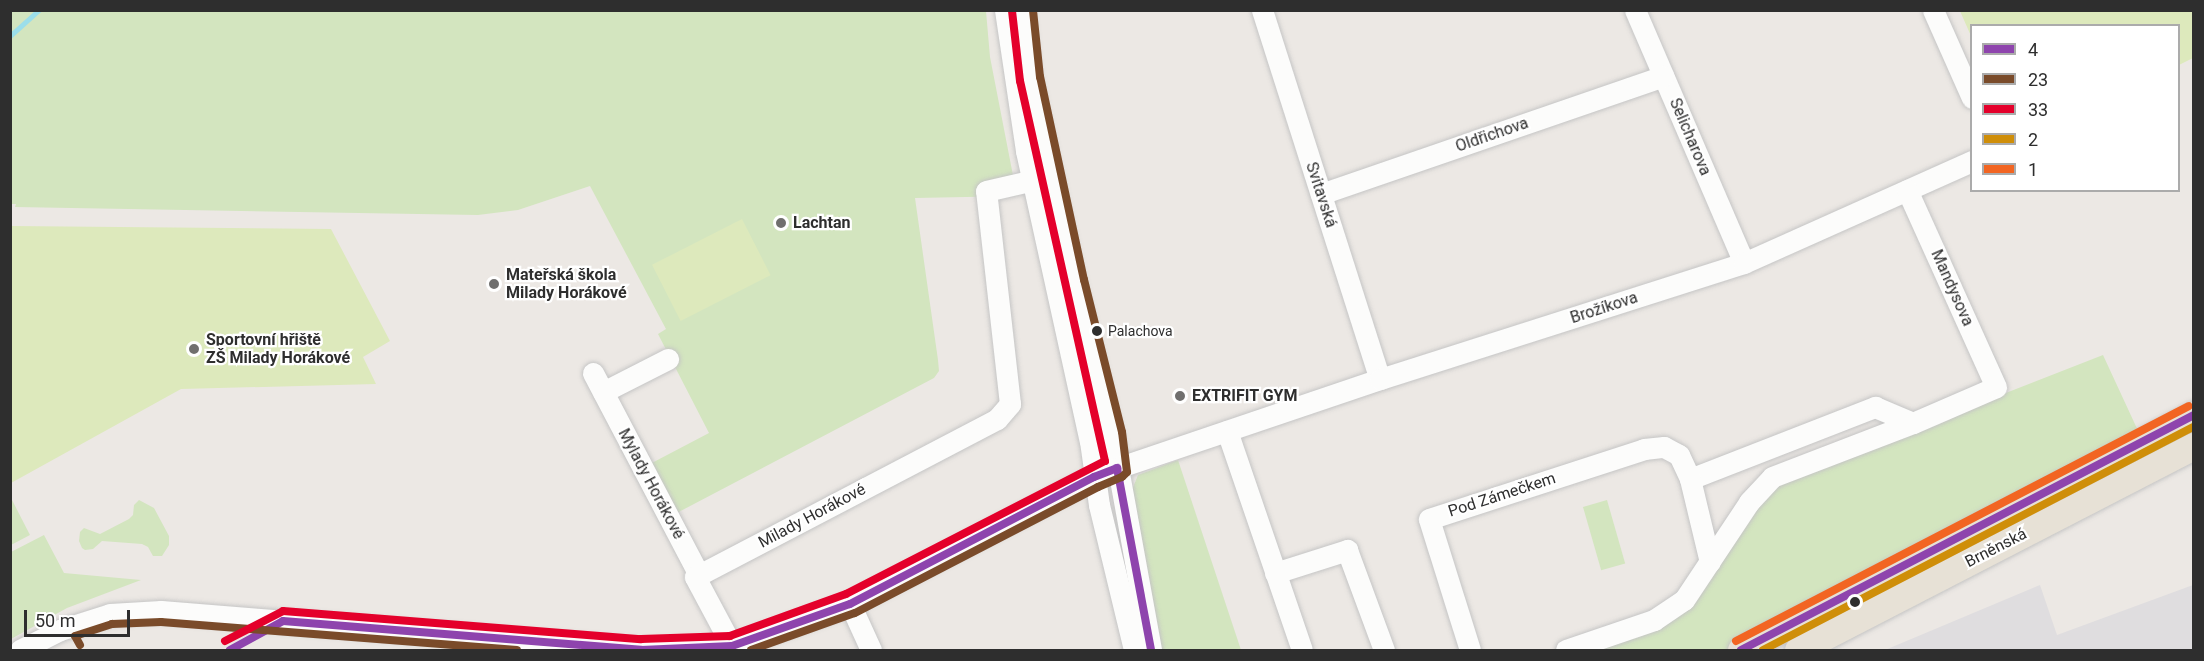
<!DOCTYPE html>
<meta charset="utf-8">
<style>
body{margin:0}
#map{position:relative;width:2204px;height:661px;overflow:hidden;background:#ece8e4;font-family:Roboto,sans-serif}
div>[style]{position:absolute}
.industrial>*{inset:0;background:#dfdddf}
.green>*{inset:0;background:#d3e5bf;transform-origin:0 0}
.pitch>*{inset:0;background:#dde9bc;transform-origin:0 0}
.stream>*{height:4.5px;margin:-2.25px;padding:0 2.25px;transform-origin:2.25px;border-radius:2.25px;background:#9bdeea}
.roads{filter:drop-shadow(0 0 2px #c5c5c5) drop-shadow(0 0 2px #c5c5c5)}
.minor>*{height:21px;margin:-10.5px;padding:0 10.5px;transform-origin:10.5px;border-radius:10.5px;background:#fcfcfb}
.major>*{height:27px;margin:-13.5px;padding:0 13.5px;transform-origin:13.5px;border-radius:13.5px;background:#e7e1d6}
.bus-1>*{height:8px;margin:-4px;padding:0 4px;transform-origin:4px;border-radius:4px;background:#8e44ad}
.bus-2>*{height:8px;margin:-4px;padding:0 4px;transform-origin:4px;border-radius:4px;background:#7a4b2a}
.bus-3>*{height:8px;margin:-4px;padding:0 4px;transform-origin:4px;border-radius:4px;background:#e4002b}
.bus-4>*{height:8px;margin:-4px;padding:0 4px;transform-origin:4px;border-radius:4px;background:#cf8e09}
.bus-5>*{height:8px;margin:-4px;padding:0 4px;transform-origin:4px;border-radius:4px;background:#f26522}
.dots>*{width:16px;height:16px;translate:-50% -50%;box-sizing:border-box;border:3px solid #fff;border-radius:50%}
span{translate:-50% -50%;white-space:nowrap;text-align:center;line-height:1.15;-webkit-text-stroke:4.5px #fff;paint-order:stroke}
.bus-label{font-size:14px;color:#2e2e2e}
.left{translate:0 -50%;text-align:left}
.street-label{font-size:16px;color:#2e2e2e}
.poi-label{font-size:16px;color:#2e2e2e;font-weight:700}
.frame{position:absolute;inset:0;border:12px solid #2e2e2e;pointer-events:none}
.legend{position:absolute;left:1970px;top:24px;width:210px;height:168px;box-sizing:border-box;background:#fff;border:2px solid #ababab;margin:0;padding:8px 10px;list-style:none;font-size:18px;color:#2e2e2e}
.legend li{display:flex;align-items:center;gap:12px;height:30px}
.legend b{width:30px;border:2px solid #ababab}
.scale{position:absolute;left:24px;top:610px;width:106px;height:27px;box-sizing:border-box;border:3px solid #2e2e2e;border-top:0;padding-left:8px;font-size:18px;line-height:21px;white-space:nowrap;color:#2e2e2e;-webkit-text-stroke:4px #fff;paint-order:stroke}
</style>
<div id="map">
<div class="industrial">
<div style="clip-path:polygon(2040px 585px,2057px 635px,2193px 585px,2193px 650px,1885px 650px)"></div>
</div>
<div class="green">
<div style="clip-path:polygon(11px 10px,986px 11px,990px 57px,1017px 196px,915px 198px,938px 360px,939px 371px,934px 378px,673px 515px,648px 465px,709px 433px,658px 334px,666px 329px,590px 186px,518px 210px,478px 215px,15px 207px,16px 204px,11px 204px)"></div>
<div style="clip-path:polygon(2103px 355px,2140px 435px,1725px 650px,1586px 650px,1667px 624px,1693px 602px,1762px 497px,1798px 474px)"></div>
<div style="clip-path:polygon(1178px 460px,1241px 650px,1159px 650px,1132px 490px,1138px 475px)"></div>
<div style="clip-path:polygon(11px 498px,30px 535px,11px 545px,10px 545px)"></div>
<div style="clip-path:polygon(139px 500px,154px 508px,169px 536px,169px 545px,162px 556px,153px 556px,148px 547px,142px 544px,102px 541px,93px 549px,85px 550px,82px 548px,79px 541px,80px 532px,84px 528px,100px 534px,129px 519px,133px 515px,134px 505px)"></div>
<div style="left:1607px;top:500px;width:66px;height:25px;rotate:74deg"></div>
<div style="clip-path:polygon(44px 535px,64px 573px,141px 580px,67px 608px,11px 639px,11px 552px)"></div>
</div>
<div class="pitch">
<div style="clip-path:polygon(1960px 11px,2193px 11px,2193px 58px,2179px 65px,2178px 26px,1972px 26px,1971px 36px)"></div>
<div style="left:742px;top:219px;width:63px;height:101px;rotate:63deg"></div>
<div style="clip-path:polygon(11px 226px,331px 229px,390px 341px,363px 357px,376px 384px,181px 389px,11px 483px)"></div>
</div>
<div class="stream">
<div style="left:10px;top:36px;width:39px;rotate:-42deg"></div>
</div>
<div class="roads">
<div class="minor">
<div style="left:1005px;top:10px;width:143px;rotate:81.5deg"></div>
<div style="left:1026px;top:151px;width:297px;rotate:77.6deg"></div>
<div style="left:1090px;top:441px;width:65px;rotate:82deg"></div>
<div style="left:1099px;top:505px;width:149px;rotate:76.4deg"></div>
<div style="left:1022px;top:10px;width:69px;rotate:83.4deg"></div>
<div style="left:1030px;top:79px;width:208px;rotate:77.8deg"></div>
<div style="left:1074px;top:282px;width:158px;rotate:76.1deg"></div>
<div style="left:1112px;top:435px;width:219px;rotate:79.7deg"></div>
<div style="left:1262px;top:10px;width:387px;rotate:72.3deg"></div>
<div style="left:1635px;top:10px;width:275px;rotate:66.7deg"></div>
<div style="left:1933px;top:10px;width:96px;rotate:66.1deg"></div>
<div style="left:1321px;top:194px;width:362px;rotate:-19deg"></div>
<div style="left:593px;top:373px;width:228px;rotate:62.3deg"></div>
<div style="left:603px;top:392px;width:73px;rotate:-26.9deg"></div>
<div style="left:1227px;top:431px;width:231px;rotate:71.1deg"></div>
<div style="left:1690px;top:479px;width:199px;rotate:-21.3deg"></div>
<div style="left:1875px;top:407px;width:41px;rotate:22.8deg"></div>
<div style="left:1275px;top:573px;width:76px;rotate:-17.7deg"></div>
<div style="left:1347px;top:550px;width:107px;rotate:69.7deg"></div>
<div style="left:850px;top:604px;width:51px;rotate:65.5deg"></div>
<div style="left:20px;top:650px;width:45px;rotate:-26.6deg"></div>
<div style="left:60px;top:630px;width:52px;rotate:-17.7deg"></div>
<div style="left:110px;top:614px;width:51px;rotate:-3.4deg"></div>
<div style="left:161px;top:611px;width:482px;rotate:4.6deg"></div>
<div style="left:641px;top:650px;width:91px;rotate:-2.5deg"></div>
<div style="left:732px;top:646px;width:125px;rotate:-19.6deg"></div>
<div style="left:850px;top:604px;width:275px;rotate:-27.5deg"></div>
<div style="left:1094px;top:477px;width:25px;rotate:-21deg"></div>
<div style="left:1117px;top:468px;width:278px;rotate:-18.7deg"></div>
<div style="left:1380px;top:379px;width:382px;rotate:-17.7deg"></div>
<div style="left:1744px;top:263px;width:250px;rotate:-24.1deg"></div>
<div style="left:734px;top:650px;width:83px;rotate:-118.1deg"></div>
<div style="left:695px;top:577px;width:341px;rotate:-27.6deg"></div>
<div style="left:997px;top:419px;width:20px;rotate:-49deg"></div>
<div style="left:1010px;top:404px;width:214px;rotate:-96.4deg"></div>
<div style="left:986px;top:191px;width:67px;rotate:-13deg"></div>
<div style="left:1470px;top:650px;width:137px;rotate:-107.4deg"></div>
<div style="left:1429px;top:519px;width:226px;rotate:-18deg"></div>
<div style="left:1644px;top:449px;width:20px;rotate:-6deg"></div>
<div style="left:1664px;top:447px;width:17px;rotate:28deg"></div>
<div style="left:1679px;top:455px;width:26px;rotate:65deg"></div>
<div style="left:1690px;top:479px;width:85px;rotate:76.5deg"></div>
<div style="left:1566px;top:650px;width:93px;rotate:-18.8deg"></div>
<div style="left:1654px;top:620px;width:36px;rotate:-34deg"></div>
<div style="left:1684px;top:600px;width:118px;rotate:-56.4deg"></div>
<div style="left:1749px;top:502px;width:34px;rotate:-47deg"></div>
<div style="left:1772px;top:477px;width:151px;rotate:-21deg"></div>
<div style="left:1913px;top:423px;width:90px;rotate:-23.4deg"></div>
<div style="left:1996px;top:387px;width:216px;rotate:-114.3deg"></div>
</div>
<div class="major">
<div style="left:1741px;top:650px;width:510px;rotate:-27.42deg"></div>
<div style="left:1798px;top:650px;width:445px;rotate:-27.3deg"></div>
</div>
</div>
<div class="bus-1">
<div style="left:230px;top:650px;width:60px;rotate:-28.7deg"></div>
<div style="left:283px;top:621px;width:359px;rotate:4.6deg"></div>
<div style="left:641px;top:650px;width:91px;rotate:-2.5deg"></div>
<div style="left:732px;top:646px;width:125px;rotate:-19.6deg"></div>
<div style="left:850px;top:604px;width:275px;rotate:-27.5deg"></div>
<div style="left:1094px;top:477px;width:25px;rotate:-21deg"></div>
<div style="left:1117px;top:468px;width:185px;rotate:79.4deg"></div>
<div style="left:1741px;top:650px;width:510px;rotate:-27.42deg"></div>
</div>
<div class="bus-2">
<div style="left:80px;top:645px;width:10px;rotate:-119deg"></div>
<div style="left:75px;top:636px;width:39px;rotate:-18deg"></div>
<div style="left:112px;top:624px;width:49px;rotate:-2.3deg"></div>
<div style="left:161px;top:622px;width:357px;rotate:4.5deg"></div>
<div style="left:751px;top:650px;width:110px;rotate:-19.6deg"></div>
<div style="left:855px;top:613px;width:274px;rotate:-27.4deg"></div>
<div style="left:1098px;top:487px;width:26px;rotate:-23deg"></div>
<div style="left:1122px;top:477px;width:7px;rotate:-45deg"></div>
<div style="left:1127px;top:472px;width:40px;rotate:-97.1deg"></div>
<div style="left:1122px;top:432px;width:157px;rotate:-104deg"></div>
<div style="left:1084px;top:280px;width:208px;rotate:-102.2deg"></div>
<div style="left:1040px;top:77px;width:67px;rotate:-96deg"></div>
</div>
<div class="bus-3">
<div style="left:225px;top:641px;width:65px;rotate:-27.3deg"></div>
<div style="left:283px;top:611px;width:359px;rotate:4.5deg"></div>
<div style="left:641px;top:639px;width:89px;rotate:-1.9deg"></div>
<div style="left:730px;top:636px;width:123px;rotate:-19.9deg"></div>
<div style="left:846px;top:594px;width:291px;rotate:-27.2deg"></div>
<div style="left:1105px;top:461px;width:389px;rotate:-102.6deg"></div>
<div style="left:1020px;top:81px;width:70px;rotate:-96.5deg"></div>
</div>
<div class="bus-4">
<div style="left:1763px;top:650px;width:485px;rotate:-27.4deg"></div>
</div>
<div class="bus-5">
<div style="left:1736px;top:641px;width:510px;rotate:-27.42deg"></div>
</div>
<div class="dots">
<div style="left:781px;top:223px;background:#706f6e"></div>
<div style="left:494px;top:284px;background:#706f6e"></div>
<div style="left:1097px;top:331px;background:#2e2e2e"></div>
<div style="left:194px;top:349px;background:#706f6e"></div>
<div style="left:1180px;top:396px;background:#706f6e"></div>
<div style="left:1855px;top:602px;background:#2e2e2e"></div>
</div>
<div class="bus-label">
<span class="left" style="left:1108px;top:331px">Palachova</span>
</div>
<div class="street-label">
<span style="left:1492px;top:135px;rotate:-19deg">Oldřichova</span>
<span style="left:1690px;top:137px;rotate:67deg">Selicharova</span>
<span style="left:1321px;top:195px;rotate:72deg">Svitavská</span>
<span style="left:1952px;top:288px;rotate:66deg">Mandysova</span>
<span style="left:1604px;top:308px;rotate:-18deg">Brožíkova</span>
<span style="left:651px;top:484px;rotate:62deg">Mylady Horákové</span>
<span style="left:1502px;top:495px;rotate:-18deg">Pod Zámečkem</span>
<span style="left:812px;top:516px;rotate:-28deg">Milady Horákové</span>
<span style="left:1996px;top:548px;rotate:-27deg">Brněnská</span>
</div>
<div class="poi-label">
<span class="left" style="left:793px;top:223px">Lachtan</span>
<span class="left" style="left:506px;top:284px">Mateřská škola<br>Milady Horákové</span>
<span class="left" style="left:206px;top:349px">Sportovní hřiště<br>ZŠ Milady Horákové</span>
<span class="left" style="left:1192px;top:396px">EXTRIFIT GYM</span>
</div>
<div class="frame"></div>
<ul class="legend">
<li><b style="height:8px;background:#8e44ad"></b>4</li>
<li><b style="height:8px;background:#7a4b2a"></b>23</li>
<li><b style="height:8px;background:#e4002b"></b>33</li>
<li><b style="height:8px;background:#cf8e09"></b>2</li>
<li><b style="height:8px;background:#f26522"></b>1</li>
</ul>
<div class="scale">50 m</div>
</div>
